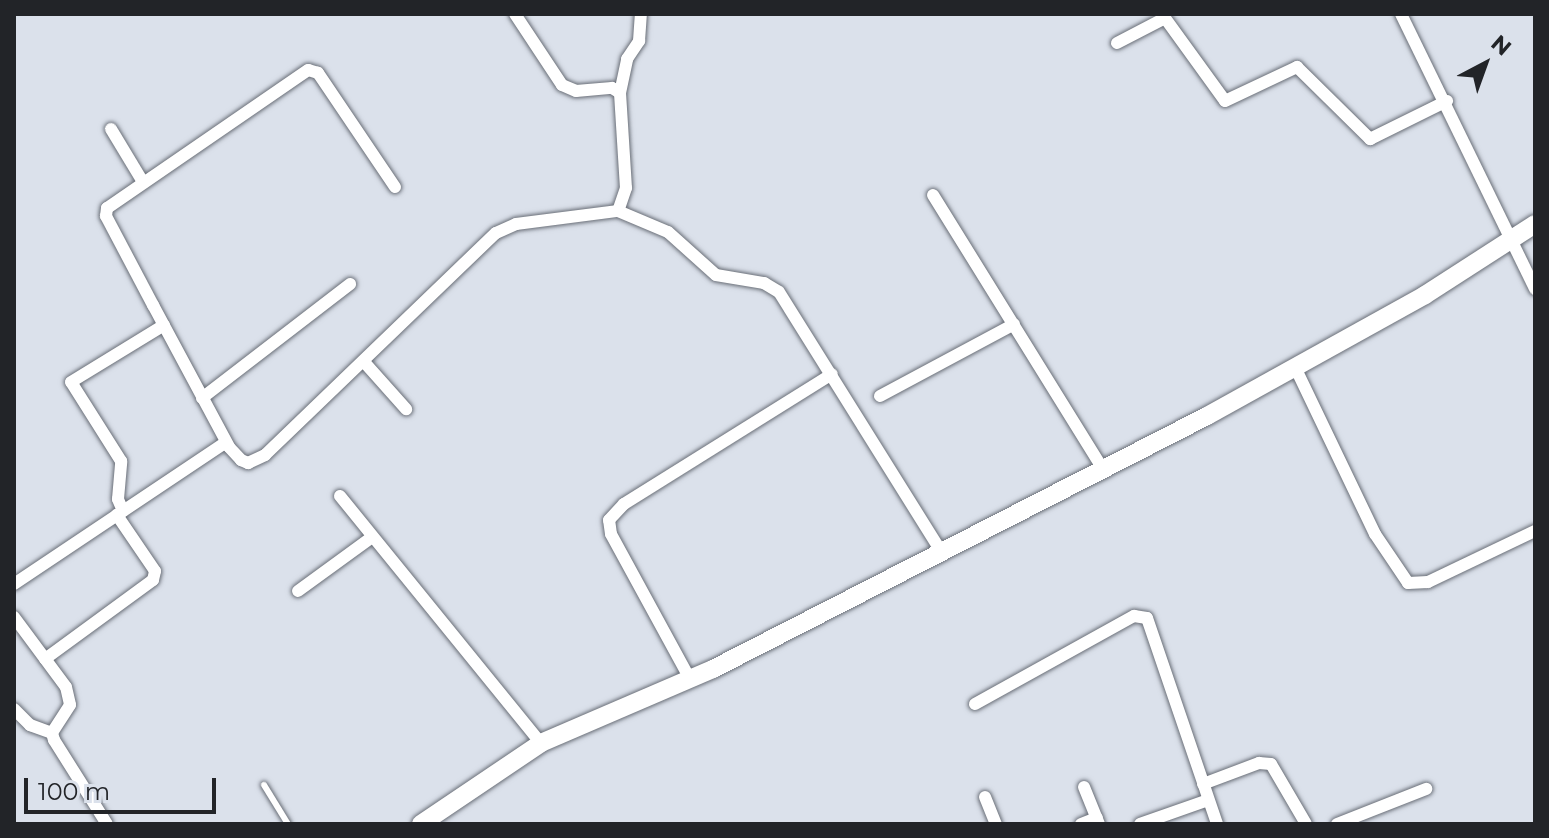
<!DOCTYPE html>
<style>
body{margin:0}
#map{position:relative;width:1549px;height:838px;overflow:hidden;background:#dbe1eb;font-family:Montserrat,sans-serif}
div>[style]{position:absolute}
.roads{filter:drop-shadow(0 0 2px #696e77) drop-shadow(0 0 2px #696e77)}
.lane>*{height:6px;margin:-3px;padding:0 3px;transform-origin:3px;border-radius:3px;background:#fff}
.street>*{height:12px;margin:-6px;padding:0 6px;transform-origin:6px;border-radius:6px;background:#fff}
.secondary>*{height:18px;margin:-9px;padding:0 9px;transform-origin:9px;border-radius:9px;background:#fff}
span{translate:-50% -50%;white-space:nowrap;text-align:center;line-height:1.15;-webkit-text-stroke:6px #dbe1eb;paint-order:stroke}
.frame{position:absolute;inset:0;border:16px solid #222428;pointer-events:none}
.north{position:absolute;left:1445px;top:24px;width:80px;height:80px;-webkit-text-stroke:6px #dbe1eb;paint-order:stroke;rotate:41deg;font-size:22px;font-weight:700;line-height:32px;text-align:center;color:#222428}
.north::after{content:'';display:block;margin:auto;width:28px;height:36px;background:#222428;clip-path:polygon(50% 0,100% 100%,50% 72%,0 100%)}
.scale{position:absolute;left:24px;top:778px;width:192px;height:36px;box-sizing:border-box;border:4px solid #222428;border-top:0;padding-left:10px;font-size:24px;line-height:28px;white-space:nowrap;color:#222428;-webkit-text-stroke:6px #dbe1eb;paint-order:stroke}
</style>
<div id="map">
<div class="roads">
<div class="lane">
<div style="left:264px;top:785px;width:46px;rotate:58.4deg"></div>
</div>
<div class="street">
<div style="left:515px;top:14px;width:85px;rotate:56.5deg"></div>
<div style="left:562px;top:85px;width:15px;rotate:23deg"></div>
<div style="left:576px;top:91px;width:36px;rotate:-5deg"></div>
<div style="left:612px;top:88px;width:9px;rotate:32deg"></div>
<div style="left:620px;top:93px;width:95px;rotate:86.4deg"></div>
<div style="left:626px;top:188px;width:24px;rotate:109deg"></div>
<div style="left:1401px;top:14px;width:306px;rotate:64deg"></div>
<div style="left:1117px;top:43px;width:54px;rotate:-27.5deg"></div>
<div style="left:1165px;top:18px;width:102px;rotate:54.1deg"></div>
<div style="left:1225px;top:101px;width:80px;rotate:-25.3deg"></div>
<div style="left:1297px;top:67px;width:103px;rotate:44.6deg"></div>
<div style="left:1370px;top:139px;width:86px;rotate:-26.3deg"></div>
<div style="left:620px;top:93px;width:35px;rotate:-78deg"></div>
<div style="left:627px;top:59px;width:22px;rotate:-56deg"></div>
<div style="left:639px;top:41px;width:27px;rotate:-86deg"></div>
<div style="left:111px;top:129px;width:62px;rotate:58.9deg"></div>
<div style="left:395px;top:187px;width:138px;rotate:-124deg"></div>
<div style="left:318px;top:73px;width:10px;rotate:-163deg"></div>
<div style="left:308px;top:70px;width:244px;rotate:145.5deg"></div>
<div style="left:107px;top:208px;width:8px;rotate:97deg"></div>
<div style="left:106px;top:216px;width:101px;rotate:62.2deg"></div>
<div style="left:153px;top:305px;width:161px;rotate:61.8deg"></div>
<div style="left:229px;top:447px;width:18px;rotate:47deg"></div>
<div style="left:241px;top:460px;width:8px;rotate:23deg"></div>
<div style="left:248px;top:463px;width:19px;rotate:-25deg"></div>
<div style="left:265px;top:455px;width:320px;rotate:-43.9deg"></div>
<div style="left:496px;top:233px;width:22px;rotate:-24deg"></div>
<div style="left:516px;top:224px;width:103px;rotate:-7.3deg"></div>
<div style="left:618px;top:211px;width:54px;rotate:22.8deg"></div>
<div style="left:668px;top:232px;width:64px;rotate:41.9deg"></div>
<div style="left:716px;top:275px;width:49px;rotate:9.5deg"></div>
<div style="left:764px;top:283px;width:17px;rotate:31deg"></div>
<div style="left:779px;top:292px;width:305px;rotate:58deg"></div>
<div style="left:933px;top:195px;width:322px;rotate:58.2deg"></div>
<div style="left:365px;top:363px;width:62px;rotate:48.3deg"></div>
<div style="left:1295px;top:367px;width:185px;rotate:64.4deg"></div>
<div style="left:1375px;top:534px;width:59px;rotate:56deg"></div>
<div style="left:1408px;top:583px;width:20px;rotate:-3deg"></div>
<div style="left:1428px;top:582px;width:119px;rotate:-25.5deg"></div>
<div style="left:880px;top:396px;width:152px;rotate:-28.2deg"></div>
<div style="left:202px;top:398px;width:187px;rotate:-37.6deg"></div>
<div style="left:340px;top:496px;width:318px;rotate:50.9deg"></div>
<div style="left:123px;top:511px;width:13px;rotate:-113deg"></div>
<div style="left:118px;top:499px;width:38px;rotate:-85deg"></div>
<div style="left:121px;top:461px;width:93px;rotate:-122.3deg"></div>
<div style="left:71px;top:382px;width:109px;rotate:-31.5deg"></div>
<div style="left:14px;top:584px;width:255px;rotate:-33.8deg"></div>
<div style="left:298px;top:591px;width:92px;rotate:-36.1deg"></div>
<div style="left:14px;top:617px;width:87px;rotate:53.4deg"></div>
<div style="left:66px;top:687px;width:18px;rotate:77deg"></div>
<div style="left:70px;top:705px;width:33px;rotate:123deg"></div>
<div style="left:52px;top:733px;width:7px;rotate:74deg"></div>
<div style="left:54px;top:740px;width:99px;rotate:57.8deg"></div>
<div style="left:45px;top:659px;width:134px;rotate:-36.2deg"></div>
<div style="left:153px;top:580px;width:9px;rotate:-77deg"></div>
<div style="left:155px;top:571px;width:68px;rotate:-124.2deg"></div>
<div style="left:690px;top:679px;width:165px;rotate:-118.6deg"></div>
<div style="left:611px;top:534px;width:14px;rotate:-98deg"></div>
<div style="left:609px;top:520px;width:22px;rotate:-47deg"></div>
<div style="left:624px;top:504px;width:245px;rotate:-32deg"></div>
<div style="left:975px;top:704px;width:182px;rotate:-29deg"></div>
<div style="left:1134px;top:616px;width:13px;rotate:9deg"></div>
<div style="left:1147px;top:618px;width:218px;rotate:71.2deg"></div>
<div style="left:14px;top:709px;width:23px;rotate:45deg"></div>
<div style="left:30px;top:725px;width:23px;rotate:20deg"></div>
<div style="left:1203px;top:784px;width:60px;rotate:-20.6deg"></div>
<div style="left:1259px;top:763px;width:12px;rotate:5deg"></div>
<div style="left:1271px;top:764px;width:69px;rotate:59.7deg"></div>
<div style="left:1084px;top:787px;width:40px;rotate:68deg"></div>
<div style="left:985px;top:797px;width:29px;rotate:68deg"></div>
<div style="left:1081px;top:824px;width:17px;rotate:-21deg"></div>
<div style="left:1140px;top:824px;width:72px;rotate:-19.4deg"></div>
<div style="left:1337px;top:824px;width:96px;rotate:-21.5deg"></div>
</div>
<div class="secondary">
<div style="left:421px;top:824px;width:145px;rotate:-34deg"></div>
<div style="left:541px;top:743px;width:187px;rotate:-23.3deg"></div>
<div style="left:713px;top:669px;width:555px;rotate:-27.12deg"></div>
<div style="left:1207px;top:416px;width:249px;rotate:-29deg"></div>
<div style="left:1425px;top:295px;width:131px;rotate:-32.8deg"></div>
</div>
</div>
<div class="frame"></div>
<div class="north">N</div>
<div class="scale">100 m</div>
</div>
